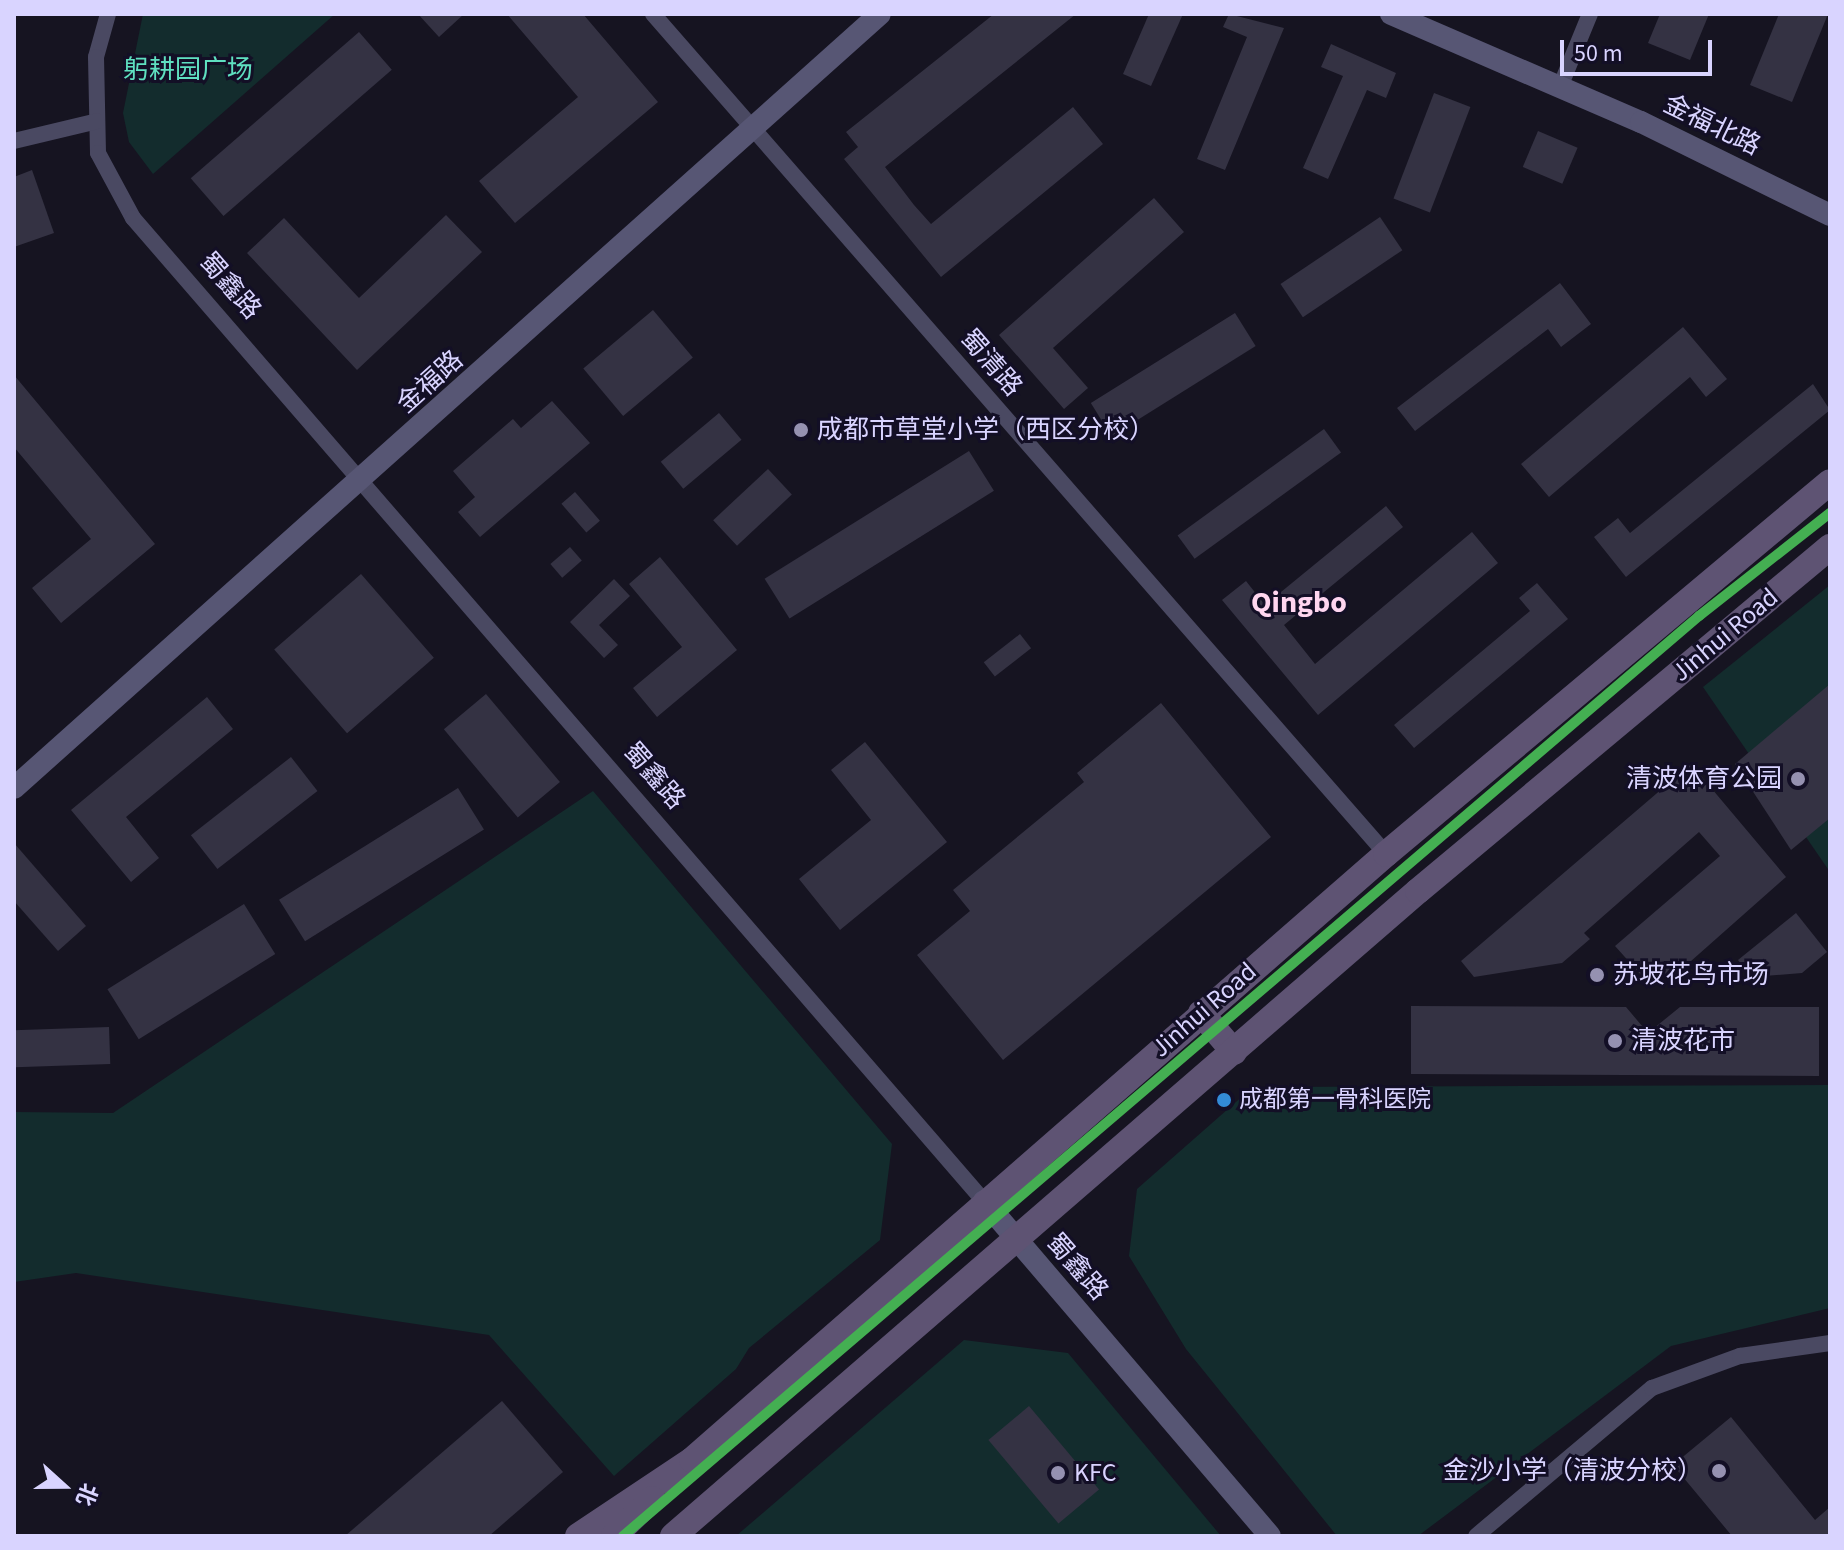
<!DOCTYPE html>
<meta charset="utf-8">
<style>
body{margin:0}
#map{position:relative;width:1844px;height:1550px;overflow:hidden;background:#161421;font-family:"Source Sans 3","Noto Sans SC",sans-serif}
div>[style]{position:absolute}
.green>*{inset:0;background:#132c2d}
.building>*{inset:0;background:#343243;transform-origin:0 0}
.street>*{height:16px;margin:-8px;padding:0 8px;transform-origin:8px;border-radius:8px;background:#4a4962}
.secondary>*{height:22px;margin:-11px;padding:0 11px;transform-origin:11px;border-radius:11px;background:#575674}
.primary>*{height:26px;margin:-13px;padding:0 13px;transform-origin:13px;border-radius:13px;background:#5e5373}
.metro-1>*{height:10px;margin:-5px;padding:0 5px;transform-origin:5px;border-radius:5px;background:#44af52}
.dots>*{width:22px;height:22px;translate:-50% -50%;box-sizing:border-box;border:4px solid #130f26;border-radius:50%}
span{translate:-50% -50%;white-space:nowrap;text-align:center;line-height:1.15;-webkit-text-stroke:6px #130f26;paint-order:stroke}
.bus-label{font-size:24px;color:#d9d4ff}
.left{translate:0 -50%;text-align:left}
.park-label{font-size:26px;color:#5fe0c0}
.street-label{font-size:26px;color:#d9d4ff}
.poi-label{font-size:26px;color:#d9d4ff}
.right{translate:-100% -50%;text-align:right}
.quarter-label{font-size:30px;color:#ffd6f0;font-weight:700}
.frame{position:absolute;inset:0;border:16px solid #d9d4ff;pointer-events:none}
.north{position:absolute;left:24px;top:1446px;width:80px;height:80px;-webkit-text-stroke:6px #130f26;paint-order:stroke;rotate:111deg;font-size:22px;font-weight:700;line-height:32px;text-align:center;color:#d9d4ff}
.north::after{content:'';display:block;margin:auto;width:28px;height:36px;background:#d9d4ff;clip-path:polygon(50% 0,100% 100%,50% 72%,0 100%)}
.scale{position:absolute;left:1560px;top:40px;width:152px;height:36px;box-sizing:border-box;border:4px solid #d9d4ff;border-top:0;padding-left:10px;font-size:24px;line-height:28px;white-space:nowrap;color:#d9d4ff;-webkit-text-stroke:6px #130f26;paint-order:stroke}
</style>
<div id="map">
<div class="green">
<div style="clip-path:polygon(143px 14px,335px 14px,153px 174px,129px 142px,123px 113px)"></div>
<div style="clip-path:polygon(1830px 585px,1830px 872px,1703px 687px)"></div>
<div style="clip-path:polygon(593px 791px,892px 1144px,880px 1240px,749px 1348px,736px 1369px,614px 1476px,489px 1335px,76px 1273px,14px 1282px,14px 1112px,113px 1113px)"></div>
<div style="clip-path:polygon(1830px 1085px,1830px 1308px,1671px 1346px,1418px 1536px,1337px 1536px,1186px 1349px,1129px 1256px,1137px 1189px,1253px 1087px)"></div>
<div style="clip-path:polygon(964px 1340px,1068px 1353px,1221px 1536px,736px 1536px)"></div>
</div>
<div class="building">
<div style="clip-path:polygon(418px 14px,464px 14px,439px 37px)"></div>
<div style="clip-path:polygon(507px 14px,583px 14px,658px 102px,515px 223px,479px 181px,578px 97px)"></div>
<div style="clip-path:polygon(994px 14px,1076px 14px,885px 167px,914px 205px,931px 224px,1073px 107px,1103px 144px,941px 277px,844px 159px,858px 147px,846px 132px)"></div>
<div style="clip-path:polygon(1149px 14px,1183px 14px,1151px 86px,1123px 74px)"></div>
<div style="clip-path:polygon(1229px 14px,1284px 28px,1225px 170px,1197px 159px,1247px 37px,1223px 27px)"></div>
<div style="clip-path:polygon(1660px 14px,1709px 14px,1690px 60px,1648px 43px)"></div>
<div style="clip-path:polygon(1779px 14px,1828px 14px,1792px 102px,1750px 85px)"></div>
<div style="left:359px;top:32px;width:50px;height:223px;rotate:49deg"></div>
<div style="clip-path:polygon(1331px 44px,1396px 73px,1386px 98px,1367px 90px,1328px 179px,1303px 168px,1343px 76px,1321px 67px)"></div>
<div style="left:1434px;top:93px;width:39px;height:113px;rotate:21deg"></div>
<div style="left:1538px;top:131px;width:43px;height:39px;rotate:23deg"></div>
<div style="clip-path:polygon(32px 170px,54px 233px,14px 247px,14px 177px)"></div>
<div style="clip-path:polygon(1154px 198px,1184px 232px,1053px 348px,1088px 388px,1064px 409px,999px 335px)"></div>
<div style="clip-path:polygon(446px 215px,482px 252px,357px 370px,247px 253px,284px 218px,359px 298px)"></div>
<div style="left:1380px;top:217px;width:40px;height:120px;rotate:56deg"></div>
<div style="clip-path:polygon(1560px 283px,1591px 324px,1561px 347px,1548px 329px,1415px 431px,1397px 408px)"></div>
<div style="left:653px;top:310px;width:62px;height:91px;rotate:50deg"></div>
<div style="left:1235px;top:313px;width:39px;height:170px;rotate:58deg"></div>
<div style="clip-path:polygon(1683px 327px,1727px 379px,1706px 397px,1690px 377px,1549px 497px,1521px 464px)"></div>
<div style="clip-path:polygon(14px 375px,155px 544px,61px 623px,32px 588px,91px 539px,14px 447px)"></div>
<div style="clip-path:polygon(1813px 384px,1830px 410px,1626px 577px,1594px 537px,1618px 518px,1630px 533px)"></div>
<div style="clip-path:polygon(552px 401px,590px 443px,480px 537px,458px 512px,475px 497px,453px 471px,513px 419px,521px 428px)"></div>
<div style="left:719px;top:413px;width:35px;height:76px;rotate:50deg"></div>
<div style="left:1324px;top:429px;width:29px;height:181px;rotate:54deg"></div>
<div style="left:969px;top:451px;width:47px;height:241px;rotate:58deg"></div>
<div style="left:768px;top:469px;width:35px;height:75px;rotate:47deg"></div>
<div style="left:575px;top:492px;width:38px;height:18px;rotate:49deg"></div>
<div style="clip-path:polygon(1386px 506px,1403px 527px,1284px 625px,1315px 664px,1472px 532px,1498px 563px,1318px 715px,1222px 600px,1246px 581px,1265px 605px)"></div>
<div style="left:570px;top:547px;width:18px;height:26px;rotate:49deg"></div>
<div style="clip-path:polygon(660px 557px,737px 650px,657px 717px,633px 688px,682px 647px,629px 584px)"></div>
<div style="left:361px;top:574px;width:111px;height:115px;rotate:49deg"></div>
<div style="clip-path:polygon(614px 579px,630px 596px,599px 625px,618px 645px,604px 658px,570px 622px)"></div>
<div style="clip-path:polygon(1537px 583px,1568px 619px,1414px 748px,1394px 725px,1530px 611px,1519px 598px)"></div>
<div style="left:1020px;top:634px;width:18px;height:46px;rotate:52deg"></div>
<div style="clip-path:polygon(1830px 684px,1830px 818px,1791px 850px,1735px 764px)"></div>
<div style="left:486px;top:694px;width:115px;height:55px;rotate:50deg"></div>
<div style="clip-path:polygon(207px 697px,233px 729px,126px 817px,159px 858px,131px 882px,71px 810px)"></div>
<div style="clip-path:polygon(1161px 703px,1271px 837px,1003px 1060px,917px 955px,970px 911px,953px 890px,1084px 782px,1077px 773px)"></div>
<div style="clip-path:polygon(865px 742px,947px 842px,840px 930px,799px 879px,871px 820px,831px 770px)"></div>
<div style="left:291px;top:757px;width:43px;height:127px;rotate:52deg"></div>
<div style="clip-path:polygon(1691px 764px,1786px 877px,1673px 977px,1642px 976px,1615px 946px,1720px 856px,1699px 832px,1584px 933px,1590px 939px,1562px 963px,1474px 977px,1461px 961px)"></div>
<div style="left:458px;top:788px;width:49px;height:211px;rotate:58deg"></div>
<div style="clip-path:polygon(14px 843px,86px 926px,58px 951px,14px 901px)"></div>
<div style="left:244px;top:904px;width:59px;height:161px;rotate:58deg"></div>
<div style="clip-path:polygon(1796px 913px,1827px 952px,1802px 973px,1751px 977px,1738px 960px)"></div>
<div style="clip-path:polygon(1411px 1006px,1626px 1007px,1648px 1033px,1680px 1007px,1819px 1007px,1819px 1076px,1411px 1074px)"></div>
<div style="left:109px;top:1027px;width:37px;height:95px;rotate:88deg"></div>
<div style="clip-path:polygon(502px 1401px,563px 1472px,489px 1536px,345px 1536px)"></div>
<div style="left:1029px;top:1406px;width:109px;height:53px;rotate:50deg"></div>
<div style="clip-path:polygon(1731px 1417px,1815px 1520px,1830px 1507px,1830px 1536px,1732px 1536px,1673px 1465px)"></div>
</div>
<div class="street">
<div style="left:108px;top:14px;width:45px;rotate:105.6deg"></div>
<div style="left:96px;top:57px;width:96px;rotate:88.8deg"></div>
<div style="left:98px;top:153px;width:74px;rotate:61.7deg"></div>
<div style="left:133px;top:218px;width:1300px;rotate:49.12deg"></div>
<div style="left:653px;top:14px;width:1115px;rotate:48.89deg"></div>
<div style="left:1560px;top:87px;width:79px;rotate:-67.7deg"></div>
<div style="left:14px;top:141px;width:85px;rotate:-13.5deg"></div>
<div style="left:1476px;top:1536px;width:230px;rotate:-40.1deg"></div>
<div style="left:1652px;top:1388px;width:94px;rotate:-20deg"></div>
<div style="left:1740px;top:1356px;width:91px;rotate:-8.2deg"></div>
</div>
<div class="secondary">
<div style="left:1391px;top:14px;width:272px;rotate:23.4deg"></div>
<div style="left:1641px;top:122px;width:211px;rotate:26.2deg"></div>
<div style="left:14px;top:788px;width:1161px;rotate:-41.79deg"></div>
<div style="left:984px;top:1201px;width:440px;rotate:49.5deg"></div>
</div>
<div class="primary">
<div style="left:1201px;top:1013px;width:51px;rotate:49.8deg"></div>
<div style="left:578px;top:1536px;width:137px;rotate:-33.7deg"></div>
<div style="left:692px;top:1460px;width:921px;rotate:-41.13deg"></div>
<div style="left:1386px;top:854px;width:579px;rotate:-39.96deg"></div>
<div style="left:614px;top:1536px;width:53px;rotate:-44.2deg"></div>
<div style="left:673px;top:1536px;width:985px;rotate:-40.89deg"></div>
<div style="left:1418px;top:891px;width:537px;rotate:-39.86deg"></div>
</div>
<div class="metro-1">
<div style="left:623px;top:1536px;width:1416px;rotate:-40.53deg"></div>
<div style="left:1699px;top:616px;width:167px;rotate:-38.2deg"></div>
</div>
<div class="dots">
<div style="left:801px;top:430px;background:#9591b1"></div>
<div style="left:1798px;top:779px;background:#9591b1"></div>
<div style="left:1597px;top:975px;background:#9591b1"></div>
<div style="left:1615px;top:1041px;background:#9591b1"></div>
<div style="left:1224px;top:1100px;background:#338bd7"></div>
<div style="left:1719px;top:1471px;background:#9591b1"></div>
<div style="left:1058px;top:1473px;background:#9591b1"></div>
</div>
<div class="bus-label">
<span class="left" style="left:1239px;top:1100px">成都第一骨科医院</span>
</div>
<div class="park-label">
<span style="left:188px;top:70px">躬耕园广场</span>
</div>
<div class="street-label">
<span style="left:1712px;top:125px;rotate:26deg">金福北路</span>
<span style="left:230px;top:286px;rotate:49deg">蜀鑫路</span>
<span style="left:991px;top:363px;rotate:49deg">蜀清路</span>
<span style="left:430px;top:382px;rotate:-42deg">金福路</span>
<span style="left:1725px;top:635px;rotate:-40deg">Jinhui Road</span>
<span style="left:654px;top:776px;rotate:49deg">蜀鑫路</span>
<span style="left:1204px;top:1010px;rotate:-41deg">Jinhui Road</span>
<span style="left:1077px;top:1267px;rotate:49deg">蜀鑫路</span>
</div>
<div class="poi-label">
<span class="left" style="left:817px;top:430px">成都市草堂小学（西区分校）</span>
<span class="right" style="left:1782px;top:779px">清波体育公园</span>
<span class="left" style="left:1613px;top:975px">苏坡花鸟市场</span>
<span class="left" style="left:1631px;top:1041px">清波花市</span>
<span class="right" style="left:1703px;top:1471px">金沙小学（清波分校）</span>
<span class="left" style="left:1074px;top:1473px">KFC</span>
</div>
<div class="quarter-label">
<span style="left:1299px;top:603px">Qingbo</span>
</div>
<div class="frame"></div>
<div class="north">北</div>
<div class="scale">50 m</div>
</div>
